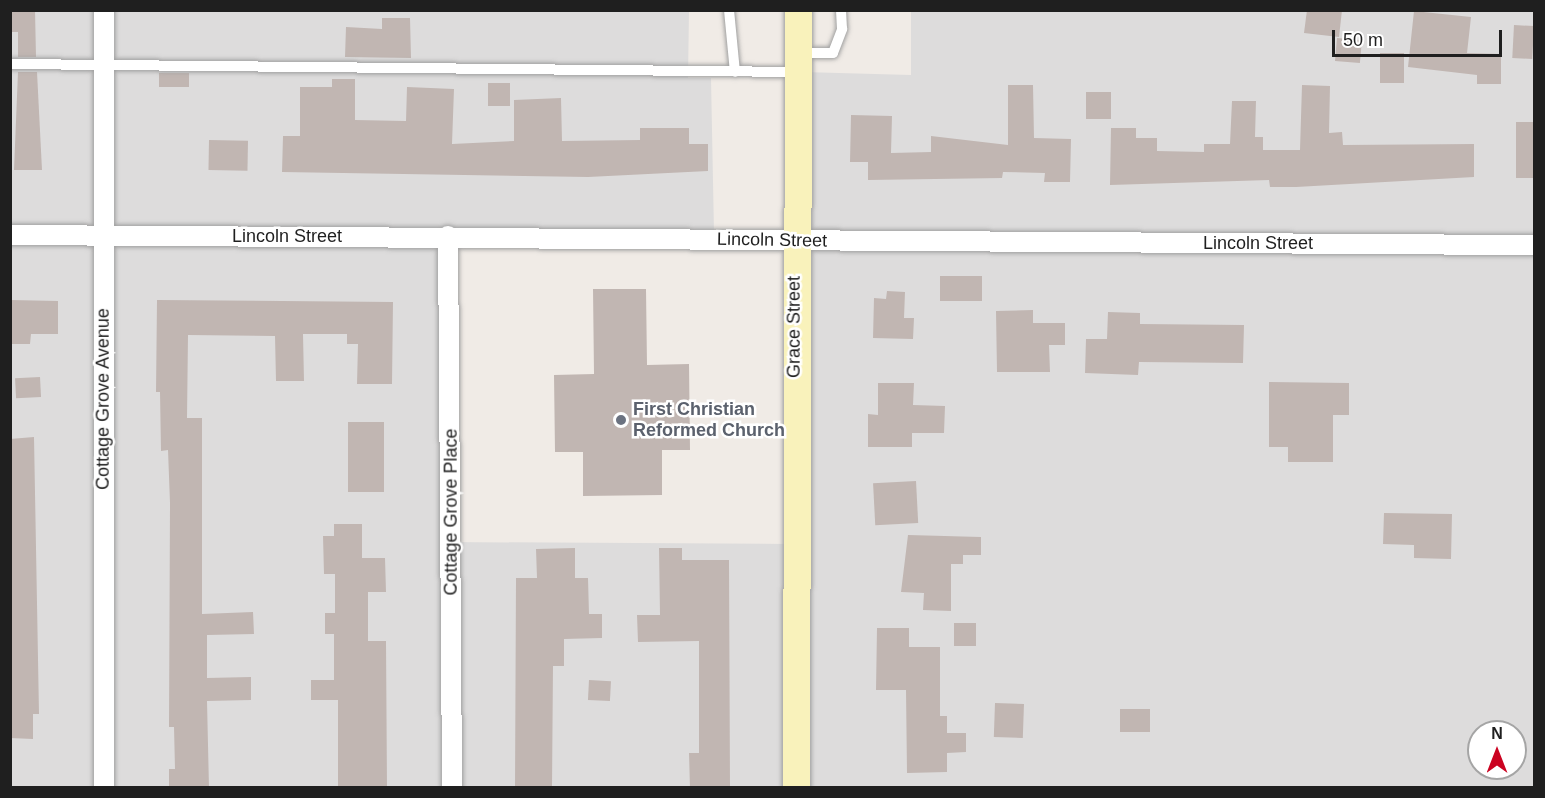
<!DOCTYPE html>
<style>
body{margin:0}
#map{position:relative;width:1545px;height:798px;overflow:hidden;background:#f0ebe6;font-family:Helvetica,sans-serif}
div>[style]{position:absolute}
.residential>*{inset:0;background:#dddcdc}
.building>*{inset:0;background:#c1b6b2;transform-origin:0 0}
.roads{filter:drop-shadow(0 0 2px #a0a0a0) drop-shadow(0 0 2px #a0a0a0)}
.lane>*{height:10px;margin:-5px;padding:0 5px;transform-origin:5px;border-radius:5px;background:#fff}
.street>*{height:20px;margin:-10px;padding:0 10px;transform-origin:10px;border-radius:10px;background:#fff}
.secondary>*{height:27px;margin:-13.5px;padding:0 13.5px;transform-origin:13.5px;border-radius:13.5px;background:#f9f2bb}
.dots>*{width:16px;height:16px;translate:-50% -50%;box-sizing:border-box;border:3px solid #fff;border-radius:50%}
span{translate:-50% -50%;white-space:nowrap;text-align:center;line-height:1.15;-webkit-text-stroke:5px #fff;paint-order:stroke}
.street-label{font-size:18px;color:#1f1f1f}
.worship-label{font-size:18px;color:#5b616d;font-weight:700}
.left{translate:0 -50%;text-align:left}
.frame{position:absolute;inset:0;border:12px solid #1f1f1f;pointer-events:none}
.north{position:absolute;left:1467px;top:720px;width:60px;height:60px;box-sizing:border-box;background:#fff;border:2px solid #a5a5a5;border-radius:50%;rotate:0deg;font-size:16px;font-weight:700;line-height:24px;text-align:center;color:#1f1f1f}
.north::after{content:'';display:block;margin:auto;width:21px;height:27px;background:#cb0321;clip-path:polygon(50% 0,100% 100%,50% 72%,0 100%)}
.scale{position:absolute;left:1332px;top:30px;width:170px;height:27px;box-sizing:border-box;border:3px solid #1f1f1f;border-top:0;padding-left:8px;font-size:18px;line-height:21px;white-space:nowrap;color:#1f1f1f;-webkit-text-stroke:4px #fff;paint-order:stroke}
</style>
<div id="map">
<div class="residential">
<div style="clip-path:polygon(11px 11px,689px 11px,688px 78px,711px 78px,714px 233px,11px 228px)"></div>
<div style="clip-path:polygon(evenodd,911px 11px,1534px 11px,1534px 787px,807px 787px,803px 72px,911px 75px,911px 11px,1479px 732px,1515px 732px,1515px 768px,1479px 768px,1479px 732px)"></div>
<div style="clip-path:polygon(11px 240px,443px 243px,445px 542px,788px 544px,788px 787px,11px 788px)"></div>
</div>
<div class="building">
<div style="clip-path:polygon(10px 10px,35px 10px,36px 57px,18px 57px,18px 32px,10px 32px)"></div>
<div style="clip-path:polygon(1307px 10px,1342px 10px,1339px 37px,1304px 33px)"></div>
<div style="clip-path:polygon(1414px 11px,1471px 17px,1467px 53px,1501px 54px,1501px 84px,1477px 84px,1477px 75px,1408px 67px)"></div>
<div style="clip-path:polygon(382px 18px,410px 18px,411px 58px,345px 57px,346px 27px,382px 29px)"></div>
<div style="left:1514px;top:25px;width:20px;height:33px;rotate:3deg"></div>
<div style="left:1337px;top:38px;width:25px;height:23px;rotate:5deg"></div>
<div style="left:1404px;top:53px;width:30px;height:24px;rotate:90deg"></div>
<div style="clip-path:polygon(18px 72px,37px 72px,42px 170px,14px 170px)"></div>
<div style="left:159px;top:73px;width:30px;height:14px"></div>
<div style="clip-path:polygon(332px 79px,355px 79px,355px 120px,406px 121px,407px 87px,454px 89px,452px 144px,514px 141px,514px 100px,561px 98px,562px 141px,640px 140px,640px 128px,689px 128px,689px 144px,708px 144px,708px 171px,588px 177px,282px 172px,283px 136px,300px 136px,300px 87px,332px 87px)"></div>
<div style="left:488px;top:83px;width:22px;height:23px"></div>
<div style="clip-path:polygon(1008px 85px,1033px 85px,1034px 138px,1071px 139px,1070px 182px,1044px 182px,1045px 173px,1003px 172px,1002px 178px,868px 180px,868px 162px,850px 162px,851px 115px,892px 116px,891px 153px,931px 152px,931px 136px,1008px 145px)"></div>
<div style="clip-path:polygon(1302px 85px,1330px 86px,1329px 133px,1342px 132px,1343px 145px,1474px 144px,1474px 177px,1296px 187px,1270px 187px,1269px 180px,1110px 185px,1111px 128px,1136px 128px,1136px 138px,1157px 138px,1157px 151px,1204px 152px,1204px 144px,1230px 144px,1232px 101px,1256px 101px,1255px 137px,1263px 137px,1263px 150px,1300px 150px)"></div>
<div style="left:1086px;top:92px;width:25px;height:27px"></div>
<div style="left:1516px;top:122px;width:18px;height:56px"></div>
<div style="left:209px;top:140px;width:39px;height:30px;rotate:1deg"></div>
<div style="left:940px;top:276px;width:42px;height:25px"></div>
<div style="clip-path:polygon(593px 289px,646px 289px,647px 365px,689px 364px,690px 450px,662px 450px,662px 495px,583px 496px,583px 452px,555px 452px,554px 375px,594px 374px)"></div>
<div style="clip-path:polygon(887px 291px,905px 292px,904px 318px,914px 318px,913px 339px,873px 338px,874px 298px,886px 299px)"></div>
<div style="clip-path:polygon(10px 300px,58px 301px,58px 334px,31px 334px,30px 344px,10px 344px)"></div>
<div style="clip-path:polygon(157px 300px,393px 302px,392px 384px,357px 384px,358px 344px,347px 344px,347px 334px,303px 334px,304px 381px,276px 381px,275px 336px,188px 335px,187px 418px,202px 418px,202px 614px,253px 612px,254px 634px,207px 635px,207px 678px,251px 677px,251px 700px,207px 701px,209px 788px,169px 788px,169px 769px,175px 769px,174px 727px,169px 727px,170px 503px,168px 450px,161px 451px,160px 392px,156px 392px)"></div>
<div style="clip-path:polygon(1033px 310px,1033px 323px,1065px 323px,1065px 345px,1049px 345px,1050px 372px,997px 372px,996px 311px)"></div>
<div style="clip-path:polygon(1108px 312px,1140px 313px,1140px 324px,1244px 325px,1243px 363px,1139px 362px,1138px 375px,1085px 373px,1086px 339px,1107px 339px)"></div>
<div style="left:40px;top:377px;width:20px;height:25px;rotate:87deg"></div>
<div style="clip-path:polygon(1269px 382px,1349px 383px,1349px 415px,1333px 415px,1333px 462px,1288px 462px,1288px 447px,1269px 447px)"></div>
<div style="clip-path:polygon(878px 383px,914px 383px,913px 405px,945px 406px,944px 433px,912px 433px,912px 447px,868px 447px,868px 414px,878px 415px)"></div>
<div style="left:348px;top:422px;width:36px;height:70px"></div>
<div style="clip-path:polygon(34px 437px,39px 714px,33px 714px,33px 739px,10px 738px,10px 439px)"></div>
<div style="left:916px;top:481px;width:42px;height:43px;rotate:87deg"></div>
<div style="clip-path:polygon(1384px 513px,1452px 514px,1451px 559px,1414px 558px,1414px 545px,1383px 544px)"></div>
<div style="clip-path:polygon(334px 524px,362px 524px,362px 558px,385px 558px,386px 592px,368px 592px,368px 641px,386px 641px,387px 788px,338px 788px,338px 700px,311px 700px,311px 680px,334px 680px,334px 634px,325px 634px,325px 613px,335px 613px,335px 574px,324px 574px,323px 536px,334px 536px)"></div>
<div style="clip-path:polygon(908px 535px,981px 537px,981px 555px,963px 555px,963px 564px,951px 564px,951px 611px,923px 610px,924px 593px,901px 592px)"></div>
<div style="clip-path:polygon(575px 548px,575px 578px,588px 578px,589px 614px,602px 614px,602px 638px,564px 639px,564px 666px,553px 666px,552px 788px,515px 788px,516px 578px,537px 578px,536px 549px)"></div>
<div style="clip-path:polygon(659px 548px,682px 548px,682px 560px,729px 560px,730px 788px,690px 788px,689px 753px,699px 753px,699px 641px,638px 642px,637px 615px,660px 615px)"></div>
<div style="left:954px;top:623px;width:22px;height:23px"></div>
<div style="clip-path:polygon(877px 628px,909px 628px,909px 647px,940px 647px,940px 716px,947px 716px,947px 733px,966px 733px,966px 752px,947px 753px,947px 772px,907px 773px,906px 690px,876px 690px)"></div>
<div style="left:589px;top:680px;width:22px;height:20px;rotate:3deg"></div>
<div style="left:995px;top:703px;width:29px;height:34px;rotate:2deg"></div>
<div style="left:1120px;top:709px;width:30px;height:23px"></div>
</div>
<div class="roads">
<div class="lane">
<div style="left:729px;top:10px;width:62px;rotate:84.5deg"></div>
<div style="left:797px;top:53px;width:36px"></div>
<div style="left:833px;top:53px;width:26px;rotate:-69deg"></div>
<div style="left:842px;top:29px;width:19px;rotate:-93deg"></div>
<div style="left:10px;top:64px;width:786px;rotate:0.58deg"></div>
</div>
<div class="street">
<div style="left:104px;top:10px;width:778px;rotate:90deg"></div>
<div style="left:10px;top:235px;width:1524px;rotate:0.38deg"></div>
<div style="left:448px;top:236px;width:552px;rotate:89.58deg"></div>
</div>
<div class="secondary">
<div style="left:796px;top:788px;width:778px;rotate:-89.85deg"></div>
</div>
</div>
<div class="dots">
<div style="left:621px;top:420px;background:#6b7280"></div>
</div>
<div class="street-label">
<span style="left:287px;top:236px">Lincoln Street</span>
<span style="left:772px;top:240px;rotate:1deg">Lincoln Street</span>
<span style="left:1258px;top:243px">Lincoln Street</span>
<span style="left:794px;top:327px;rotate:-90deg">Grace Street</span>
<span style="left:103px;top:399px;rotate:-90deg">Cottage Grove Avenue</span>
<span style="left:451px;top:512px;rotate:-90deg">Cottage Grove Place</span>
</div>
<div class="worship-label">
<span class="left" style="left:633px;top:420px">First Christian<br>Reformed Church</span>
</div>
<div class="frame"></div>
<div class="north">N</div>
<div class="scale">50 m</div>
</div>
